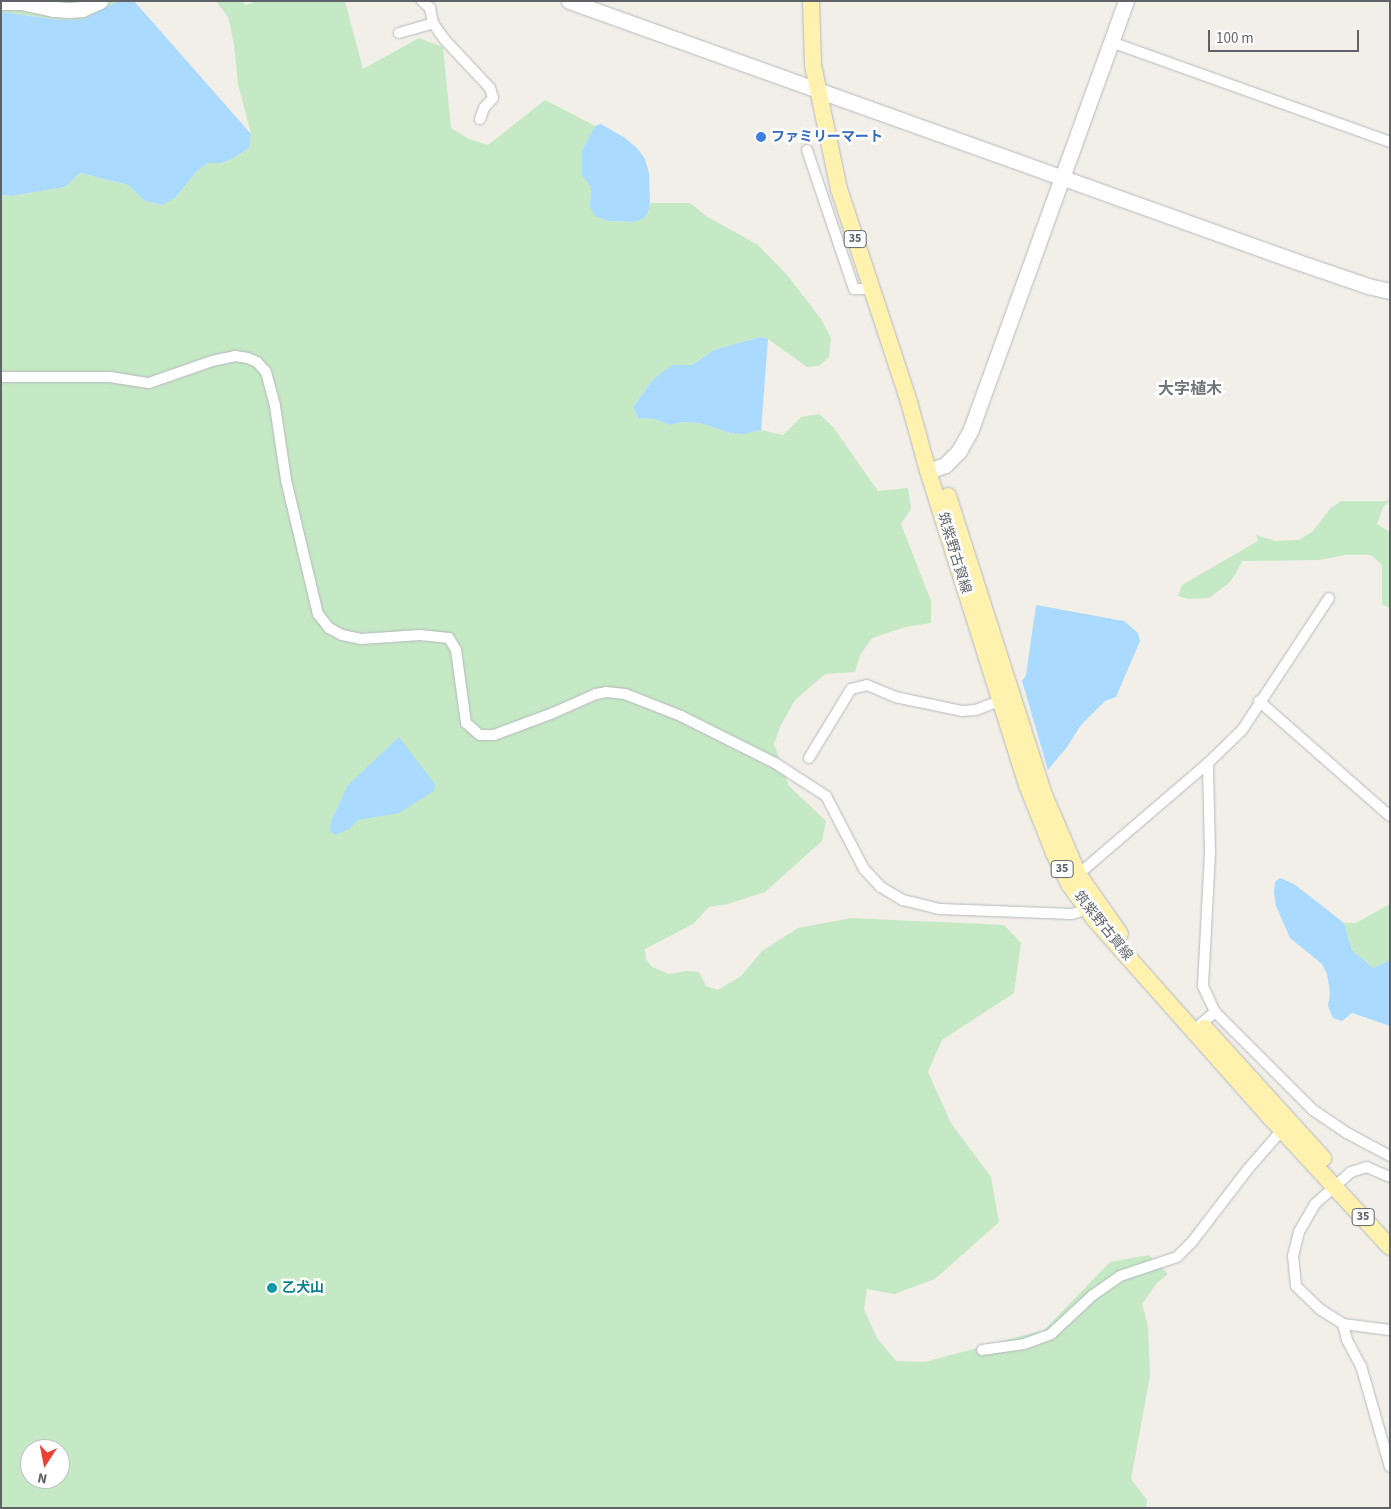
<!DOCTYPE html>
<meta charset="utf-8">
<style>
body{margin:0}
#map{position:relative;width:1391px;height:1509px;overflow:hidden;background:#f1efe8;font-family:"Source Sans 3","Noto Sans JP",sans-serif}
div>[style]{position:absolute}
.green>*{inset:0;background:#c5e8c5}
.water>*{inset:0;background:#aadaff}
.roads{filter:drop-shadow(0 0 1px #b5b8bc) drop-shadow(0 0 1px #b5b8bc)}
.street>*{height:10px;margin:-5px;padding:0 5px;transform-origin:5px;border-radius:5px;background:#fff}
.secondary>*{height:15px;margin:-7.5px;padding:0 7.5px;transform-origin:7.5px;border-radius:7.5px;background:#fff}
.primary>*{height:16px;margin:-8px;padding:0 8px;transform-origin:8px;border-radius:8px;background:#fff2af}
.dots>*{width:14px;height:14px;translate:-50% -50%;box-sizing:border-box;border:2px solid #fff;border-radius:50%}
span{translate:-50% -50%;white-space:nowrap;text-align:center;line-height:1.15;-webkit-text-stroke:5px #fff;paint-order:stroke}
.shield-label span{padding:1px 4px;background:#fff;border:1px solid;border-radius:4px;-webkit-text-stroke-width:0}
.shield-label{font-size:12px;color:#5f6368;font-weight:700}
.shop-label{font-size:14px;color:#366cbe;font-weight:700}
.left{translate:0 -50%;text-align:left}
.street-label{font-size:14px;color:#5f6368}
.culture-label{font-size:14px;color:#0d838f;font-weight:700}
.quarter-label{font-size:16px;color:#70757a;font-weight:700}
.frame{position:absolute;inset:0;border:2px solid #5f6368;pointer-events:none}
.north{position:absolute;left:20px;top:1439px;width:50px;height:50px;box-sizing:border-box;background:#fff;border:1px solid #bfc1c3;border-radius:50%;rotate:191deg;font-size:14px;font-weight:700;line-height:20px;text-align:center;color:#5f6368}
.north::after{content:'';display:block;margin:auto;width:18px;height:22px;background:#ea4335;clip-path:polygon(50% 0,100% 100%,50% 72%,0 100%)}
.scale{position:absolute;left:1208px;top:30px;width:151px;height:22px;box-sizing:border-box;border:2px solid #5f6368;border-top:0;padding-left:6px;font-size:15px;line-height:18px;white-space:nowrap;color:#5f6368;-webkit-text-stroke:4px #fff;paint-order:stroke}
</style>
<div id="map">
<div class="green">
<div style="clip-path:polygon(1px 1px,119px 1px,84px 19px,59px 20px,1px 12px)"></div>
<div style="clip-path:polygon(evenodd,216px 1px,241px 1px,246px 5px,257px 1px,345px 1px,363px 69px,419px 38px,443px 47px,451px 128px,469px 139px,488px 145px,545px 100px,578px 117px,595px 126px,582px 150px,582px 164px,591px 187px,590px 207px,608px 221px,634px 222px,648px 214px,650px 203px,690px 203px,706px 216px,758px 245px,787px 275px,821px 319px,831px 338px,829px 357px,819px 366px,807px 367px,768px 339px,760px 337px,714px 350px,692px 365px,673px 365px,651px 382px,633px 407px,638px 418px,655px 419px,670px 425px,682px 422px,700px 423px,730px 433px,754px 432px,761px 430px,783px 435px,801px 417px,819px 414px,833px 427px,878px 491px,908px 488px,911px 509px,901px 524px,931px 601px,931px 623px,905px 627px,872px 638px,860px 655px,855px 672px,825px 674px,795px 700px,781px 725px,774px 744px,789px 786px,826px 821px,822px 841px,765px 892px,728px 904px,709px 907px,693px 924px,645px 949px,646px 959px,652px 967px,669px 974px,686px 971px,699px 972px,706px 986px,718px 990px,741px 976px,762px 951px,798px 928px,851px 918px,1004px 925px,1021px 943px,1014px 993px,942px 1040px,928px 1072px,951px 1123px,991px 1177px,999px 1222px,935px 1279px,894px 1294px,867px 1289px,864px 1309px,877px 1338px,896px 1361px,925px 1362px,1044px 1330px,1110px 1262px,1149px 1255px,1168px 1274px,1157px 1283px,1142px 1304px,1148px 1326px,1150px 1376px,1131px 1479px,1147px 1500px,1146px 1508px,1px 1508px,1px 195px,11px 196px,65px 187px,80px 173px,128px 185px,145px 201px,163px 205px,176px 197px,197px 171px,208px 163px,221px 163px,232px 159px,249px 148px,251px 134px,238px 84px,234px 44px,228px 17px,216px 1px,30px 1449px,60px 1449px,60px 1479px,30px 1479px,30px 1449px)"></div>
<div style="clip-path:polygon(1341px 501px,1390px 501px,1383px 507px,1377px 524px,1390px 532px,1390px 608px,1382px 604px,1382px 565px,1371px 555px,1345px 555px,1319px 560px,1242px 561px,1235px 575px,1229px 583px,1209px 598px,1189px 599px,1178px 596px,1182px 585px,1258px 541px,1256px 535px,1275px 541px,1299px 540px,1313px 531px,1330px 509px)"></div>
<div style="clip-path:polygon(1390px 904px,1390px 960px,1373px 968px,1352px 950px,1344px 923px,1356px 923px)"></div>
</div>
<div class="water">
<div style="clip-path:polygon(119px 1px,134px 1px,251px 134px,249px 148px,232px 159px,221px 163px,208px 163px,197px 171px,176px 197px,163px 205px,145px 201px,128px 185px,80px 173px,65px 187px,11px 196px,1px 195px,1px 12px,59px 20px,84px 19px)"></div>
<div style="clip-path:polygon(601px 124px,625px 138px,637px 148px,645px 159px,649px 173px,650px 203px,648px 214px,642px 219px,634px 222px,608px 221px,595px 216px,590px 207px,591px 187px,582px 175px,582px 150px,595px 126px)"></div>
<div style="clip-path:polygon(760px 337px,768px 339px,761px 430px,744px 434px,730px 433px,700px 423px,682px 422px,670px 425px,655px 419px,638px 418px,633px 407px,651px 382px,661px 373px,673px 365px,692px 365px,714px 350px)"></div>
<div style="clip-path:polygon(1036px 605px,1124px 621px,1138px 633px,1140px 641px,1116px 697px,1105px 701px,1081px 725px,1067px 747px,1048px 770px,1022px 681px,1026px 675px)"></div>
<div style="clip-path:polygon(399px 737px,435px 784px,434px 791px,399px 813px,358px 820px,349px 829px,335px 835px,330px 831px,331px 821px,348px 785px)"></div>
<div style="clip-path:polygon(1280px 878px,1294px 884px,1344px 923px,1352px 950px,1373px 968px,1390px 960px,1390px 1026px,1352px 1013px,1342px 1021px,1333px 1018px,1328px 1006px,1330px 992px,1327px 974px,1322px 964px,1290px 938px,1276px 906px,1274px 893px,1275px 882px)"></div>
</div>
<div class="roads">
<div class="street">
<div style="left:422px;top:1px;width:11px;rotate:41deg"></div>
<div style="left:430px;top:8px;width:15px;rotate:79deg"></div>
<div style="left:433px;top:23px;width:19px;rotate:55deg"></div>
<div style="left:444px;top:39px;width:67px;rotate:46.8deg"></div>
<div style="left:490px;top:88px;width:10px;rotate:73deg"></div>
<div style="left:493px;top:98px;width:13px;rotate:132deg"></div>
<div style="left:484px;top:108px;width:12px;rotate:110deg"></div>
<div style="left:399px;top:33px;width:35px;rotate:-16deg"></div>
<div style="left:1111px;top:42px;width:296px;rotate:19.7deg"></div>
<div style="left:807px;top:150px;width:147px;rotate:71.3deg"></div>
<div style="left:854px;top:289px;width:18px"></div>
<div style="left:1px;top:377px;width:109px"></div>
<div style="left:110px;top:377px;width:39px;rotate:9deg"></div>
<div style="left:149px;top:383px;width:67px;rotate:-19.2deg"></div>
<div style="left:212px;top:361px;width:24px;rotate:-12deg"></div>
<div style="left:235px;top:356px;width:13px;rotate:9deg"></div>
<div style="left:248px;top:358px;width:10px;rotate:24deg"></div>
<div style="left:257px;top:362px;width:13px;rotate:48deg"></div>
<div style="left:266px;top:372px;width:35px;rotate:75deg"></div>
<div style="left:275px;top:406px;width:75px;rotate:81.5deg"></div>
<div style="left:286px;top:480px;width:138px;rotate:76.6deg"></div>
<div style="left:318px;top:614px;width:18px;rotate:52deg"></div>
<div style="left:329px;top:628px;width:15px;rotate:28deg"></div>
<div style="left:342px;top:635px;width:19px;rotate:12deg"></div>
<div style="left:361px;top:639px;width:59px;rotate:-3.9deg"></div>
<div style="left:420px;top:635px;width:29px;rotate:6deg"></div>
<div style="left:449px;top:638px;width:14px;rotate:60deg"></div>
<div style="left:456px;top:650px;width:74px;rotate:82.2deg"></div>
<div style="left:466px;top:723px;width:18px;rotate:41deg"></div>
<div style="left:480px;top:735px;width:14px"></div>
<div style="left:494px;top:735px;width:63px;rotate:-20.4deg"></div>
<div style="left:553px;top:713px;width:47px;rotate:-23.8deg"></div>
<div style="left:596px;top:694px;width:10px;rotate:-11deg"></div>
<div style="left:606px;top:692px;width:19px;rotate:6deg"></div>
<div style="left:625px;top:694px;width:60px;rotate:21.4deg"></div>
<div style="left:681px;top:716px;width:105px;rotate:26.6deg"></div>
<div style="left:775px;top:763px;width:61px;rotate:32.9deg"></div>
<div style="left:826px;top:796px;width:82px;rotate:62.5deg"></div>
<div style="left:864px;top:869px;width:25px;rotate:47deg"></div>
<div style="left:881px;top:887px;width:26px;rotate:31deg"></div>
<div style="left:903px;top:900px;width:38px;rotate:14deg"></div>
<div style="left:940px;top:909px;width:132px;rotate:2.2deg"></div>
<div style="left:1072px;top:914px;width:19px;rotate:-16deg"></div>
<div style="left:1259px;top:701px;width:174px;rotate:41.3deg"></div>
<div style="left:809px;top:758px;width:81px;rotate:-58.7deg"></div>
<div style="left:851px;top:689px;width:16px;rotate:-14deg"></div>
<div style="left:867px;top:685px;width:30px;rotate:23deg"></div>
<div style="left:895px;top:697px;width:68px;rotate:11.8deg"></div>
<div style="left:962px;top:711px;width:14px;rotate:-4deg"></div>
<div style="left:976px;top:710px;width:26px;rotate:-21deg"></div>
<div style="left:1074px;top:878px;width:177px;rotate:-40.6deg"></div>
<div style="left:1208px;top:763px;width:47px;rotate:-44.1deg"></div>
<div style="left:1242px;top:730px;width:158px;rotate:-56.6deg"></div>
<div style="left:1215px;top:1012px;width:139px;rotate:45deg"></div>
<div style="left:1313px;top:1110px;width:41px;rotate:34.1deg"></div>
<div style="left:1347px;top:1133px;width:49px;rotate:28.1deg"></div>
<div style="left:1196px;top:1028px;width:25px;rotate:-40deg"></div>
<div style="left:1215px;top:1012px;width:29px;rotate:-115deg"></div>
<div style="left:1203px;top:986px;width:132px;rotate:-87deg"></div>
<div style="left:1210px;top:854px;width:91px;rotate:-91.3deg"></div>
<div style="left:1390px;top:1177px;width:25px;rotate:-157deg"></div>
<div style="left:1367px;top:1167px;width:17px;rotate:163deg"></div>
<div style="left:1351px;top:1172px;width:48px;rotate:138.4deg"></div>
<div style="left:1315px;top:1204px;width:32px;rotate:120deg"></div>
<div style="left:1299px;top:1232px;width:25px;rotate:104deg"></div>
<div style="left:1293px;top:1256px;width:30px;rotate:84deg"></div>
<div style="left:1296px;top:1286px;width:35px;rotate:44deg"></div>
<div style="left:1321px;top:1310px;width:26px;rotate:32deg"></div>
<div style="left:1343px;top:1324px;width:47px;rotate:7.3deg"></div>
<div style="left:1343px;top:1324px;width:16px;rotate:76deg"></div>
<div style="left:1347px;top:1340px;width:30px;rotate:62deg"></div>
<div style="left:1361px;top:1366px;width:105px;rotate:74deg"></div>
<div style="left:982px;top:1350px;width:42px;rotate:-8.1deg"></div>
<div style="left:1024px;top:1344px;width:29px;rotate:-20deg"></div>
<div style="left:1051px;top:1334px;width:57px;rotate:-42.9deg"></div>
<div style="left:1093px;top:1295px;width:33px;rotate:-35deg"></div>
<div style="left:1120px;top:1276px;width:60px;rotate:-18.4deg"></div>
<div style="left:1177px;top:1257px;width:21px;rotate:-45deg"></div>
<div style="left:1192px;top:1242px;width:92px;rotate:-52.5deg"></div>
<div style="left:1248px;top:1169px;width:52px;rotate:-48.9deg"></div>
</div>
<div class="secondary">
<div style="left:569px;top:1px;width:771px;rotate:19.7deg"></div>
<div style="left:1295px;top:261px;width:77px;rotate:18.9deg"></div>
<div style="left:1368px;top:286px;width:23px;rotate:13deg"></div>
<div style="left:1px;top:2px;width:20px"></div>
<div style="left:21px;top:2px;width:34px;rotate:12deg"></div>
<div style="left:54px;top:9px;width:15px;rotate:4deg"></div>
<div style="left:69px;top:10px;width:13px;rotate:-4deg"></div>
<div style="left:82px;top:9px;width:20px;rotate:-24deg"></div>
<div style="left:928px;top:471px;width:18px;rotate:-19deg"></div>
<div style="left:945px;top:465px;width:20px;rotate:-45deg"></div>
<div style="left:959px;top:451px;width:25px;rotate:-61deg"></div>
<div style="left:971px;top:429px;width:455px;rotate:-70.1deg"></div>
</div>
<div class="primary">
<div style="left:811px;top:1px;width:64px;rotate:88.2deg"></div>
<div style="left:813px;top:65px;width:127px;rotate:78.2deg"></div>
<div style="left:839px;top:189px;width:224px;rotate:71.8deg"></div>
<div style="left:909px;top:402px;width:72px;rotate:74.6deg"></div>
<div style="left:928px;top:471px;width:329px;rotate:72.5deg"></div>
<div style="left:1027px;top:785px;width:73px;rotate:68.3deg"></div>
<div style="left:1054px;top:853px;width:34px;rotate:64deg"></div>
<div style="left:1069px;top:884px;width:44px;rotate:54.2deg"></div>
<div style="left:1095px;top:920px;width:264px;rotate:48.4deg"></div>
<div style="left:1270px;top:1117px;width:177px;rotate:47.3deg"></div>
<div style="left:948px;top:496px;width:314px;rotate:72.2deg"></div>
<div style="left:1044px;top:795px;width:86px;rotate:66.7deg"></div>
<div style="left:1078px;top:874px;width:73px;rotate:55deg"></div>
<div style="left:1205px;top:1028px;width:176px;rotate:47.8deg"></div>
</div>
</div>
<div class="dots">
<div style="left:761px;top:137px;background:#3f7fe0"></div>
<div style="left:272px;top:1288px;background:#0f9aa8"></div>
</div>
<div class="shield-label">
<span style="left:855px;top:239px">35</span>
<span style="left:1062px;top:869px">35</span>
<span style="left:1363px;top:1217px">35</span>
</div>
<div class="shop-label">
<span class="left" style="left:771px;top:137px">ファミリーマート</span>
</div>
<div class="street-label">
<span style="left:954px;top:553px;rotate:73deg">筑紫野古賀線</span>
<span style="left:1103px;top:926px;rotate:51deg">筑紫野古賀線</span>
</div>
<div class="culture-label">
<span class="left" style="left:282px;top:1288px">乙犬山</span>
</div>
<div class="quarter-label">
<span style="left:1190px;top:389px">大字植木</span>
</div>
<div class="frame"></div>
<div class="north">N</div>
<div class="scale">100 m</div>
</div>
